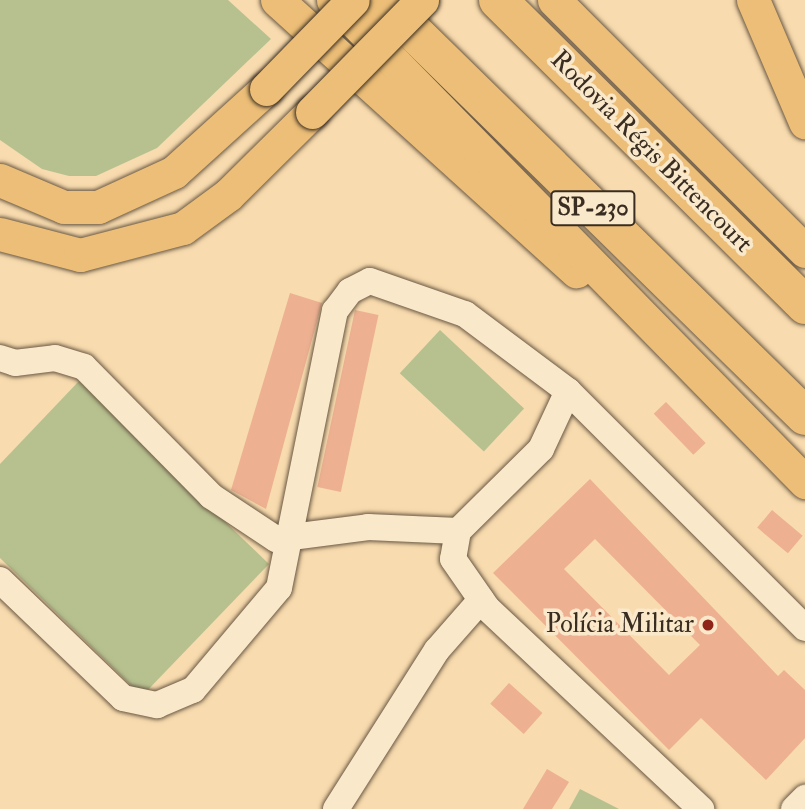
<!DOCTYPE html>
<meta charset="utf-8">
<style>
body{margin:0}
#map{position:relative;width:805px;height:809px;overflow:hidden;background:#f8dbae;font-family:"IM FELL Double Pica",serif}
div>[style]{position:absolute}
.green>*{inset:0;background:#b7c18f;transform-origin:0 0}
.building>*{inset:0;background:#edb091;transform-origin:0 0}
.roads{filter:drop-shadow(0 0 2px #695844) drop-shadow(0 0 2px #695844)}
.minor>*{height:26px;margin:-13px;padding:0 13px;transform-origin:13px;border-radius:13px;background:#fae8ca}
.major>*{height:33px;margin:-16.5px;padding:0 16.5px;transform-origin:16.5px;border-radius:16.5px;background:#ecbe77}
.highway>*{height:38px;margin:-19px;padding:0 19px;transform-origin:19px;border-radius:19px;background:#ecbe77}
.bridges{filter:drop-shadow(0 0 2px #392d21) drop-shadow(0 0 2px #392d21)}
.major-bridge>*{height:33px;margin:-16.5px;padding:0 16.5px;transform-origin:16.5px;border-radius:16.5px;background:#ecbe77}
.dots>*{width:19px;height:19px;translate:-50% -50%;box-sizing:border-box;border:4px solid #fae8ca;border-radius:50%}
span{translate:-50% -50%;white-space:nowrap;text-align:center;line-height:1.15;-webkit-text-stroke:7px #fae8ca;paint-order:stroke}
.shield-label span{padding:2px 5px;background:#fae8ca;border:2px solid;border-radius:5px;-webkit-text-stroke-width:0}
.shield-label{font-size:24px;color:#392d21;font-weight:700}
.street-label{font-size:26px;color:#392d21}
.poi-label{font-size:26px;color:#392d21}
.right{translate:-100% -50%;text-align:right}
</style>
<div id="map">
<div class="green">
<div style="clip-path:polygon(0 0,228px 0,271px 39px,157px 148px,96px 176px,69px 176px,42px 169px,0 140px)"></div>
<div style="left:440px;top:330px;width:115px;height:59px;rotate:43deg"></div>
<div style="clip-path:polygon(79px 381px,269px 564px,142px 696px,0 558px,0 464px)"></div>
<div style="clip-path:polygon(580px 789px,619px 809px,569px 809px)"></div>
</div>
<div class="building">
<div style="clip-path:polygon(290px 293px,322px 303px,266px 509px,231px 490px)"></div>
<div style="left:355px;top:310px;width:24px;height:181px;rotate:12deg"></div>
<div style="left:666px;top:402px;width:57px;height:17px;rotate:46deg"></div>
<div style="clip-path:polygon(evenodd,590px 479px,778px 676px,784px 670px,805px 690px,805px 738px,766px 780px,701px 718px,669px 750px,493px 573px,590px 479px,595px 539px,700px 645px,669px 675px,564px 569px,595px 539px)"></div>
<div style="left:772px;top:510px;width:40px;height:23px;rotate:40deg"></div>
<div style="left:509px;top:683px;width:45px;height:28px;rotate:42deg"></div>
<div style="clip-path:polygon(547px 769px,569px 782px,552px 809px,523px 809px)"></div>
</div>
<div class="roads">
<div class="minor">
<div style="left:0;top:358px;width:16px;rotate:18deg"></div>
<div style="left:15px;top:363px;width:40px;rotate:-7.1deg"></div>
<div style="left:55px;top:358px;width:30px;rotate:17deg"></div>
<div style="left:84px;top:367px;width:181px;rotate:45.4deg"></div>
<div style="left:211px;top:496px;width:78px;rotate:33.5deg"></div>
<div style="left:276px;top:539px;width:93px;rotate:-7.4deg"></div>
<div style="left:368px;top:527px;width:90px;rotate:2.5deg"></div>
<div style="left:568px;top:391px;width:64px;rotate:115deg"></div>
<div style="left:541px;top:449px;width:117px;rotate:135.3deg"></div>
<div style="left:458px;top:531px;width:28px;rotate:100deg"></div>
<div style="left:453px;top:559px;width:60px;rotate:55.2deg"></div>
<div style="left:487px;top:608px;width:294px;rotate:43.2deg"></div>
<div style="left:0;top:580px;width:170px;rotate:43.8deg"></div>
<div style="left:123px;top:698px;width:35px;rotate:12deg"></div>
<div style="left:157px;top:705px;width:39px;rotate:-23deg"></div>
<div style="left:193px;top:690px;width:133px;rotate:-49.9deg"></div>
<div style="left:279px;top:588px;width:283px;rotate:-78.6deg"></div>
<div style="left:335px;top:311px;width:25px;rotate:-53deg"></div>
<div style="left:350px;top:291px;width:22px;rotate:-27deg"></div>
<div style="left:370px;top:281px;width:101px;rotate:19.2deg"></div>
<div style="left:465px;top:314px;width:129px;rotate:36.8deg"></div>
<div style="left:568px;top:391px;width:335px;rotate:45deg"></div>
<div style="left:336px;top:809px;width:188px;rotate:-57.6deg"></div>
<div style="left:437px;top:650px;width:67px;rotate:-48.7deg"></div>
<div style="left:794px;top:809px;width:16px;rotate:-45deg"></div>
</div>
<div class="major">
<div style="left:277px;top:0;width:404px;rotate:42.2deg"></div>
<div style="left:333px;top:0;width:675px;rotate:45.6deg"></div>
<div style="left:554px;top:0;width:355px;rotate:45deg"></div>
<div style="left:753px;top:0;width:133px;rotate:66.9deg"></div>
<div style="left:0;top:180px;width:69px;rotate:22.9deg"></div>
<div style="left:64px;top:207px;width:34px"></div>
<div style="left:98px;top:207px;width:84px;rotate:-24.7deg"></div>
<div style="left:174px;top:172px;width:124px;rotate:-42.1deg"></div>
<div style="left:0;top:234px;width:83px;rotate:14.7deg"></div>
<div style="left:80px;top:255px;width:106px;rotate:-14.7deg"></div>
<div style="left:183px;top:228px;width:56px;rotate:-36.3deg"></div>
<div style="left:228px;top:195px;width:118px;rotate:-44.7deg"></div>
</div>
<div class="highway">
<div style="left:381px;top:0;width:594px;rotate:44.45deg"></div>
<div style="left:498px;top:0;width:433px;rotate:44.8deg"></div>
</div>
</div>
<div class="bridges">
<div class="major-bridge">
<div style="left:266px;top:89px;width:124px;rotate:-45.7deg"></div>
<div style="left:312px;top:112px;width:157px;rotate:-45.5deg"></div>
</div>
</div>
<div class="dots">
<div style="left:708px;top:625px;background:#8f2418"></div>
</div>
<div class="shield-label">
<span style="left:593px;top:208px">SP-230</span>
</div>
<div class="street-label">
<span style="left:651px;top:152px;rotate:45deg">Rodovia Régis Bittencourt</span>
</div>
<div class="poi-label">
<span class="right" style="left:694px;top:625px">Polícia Militar</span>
</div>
</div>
